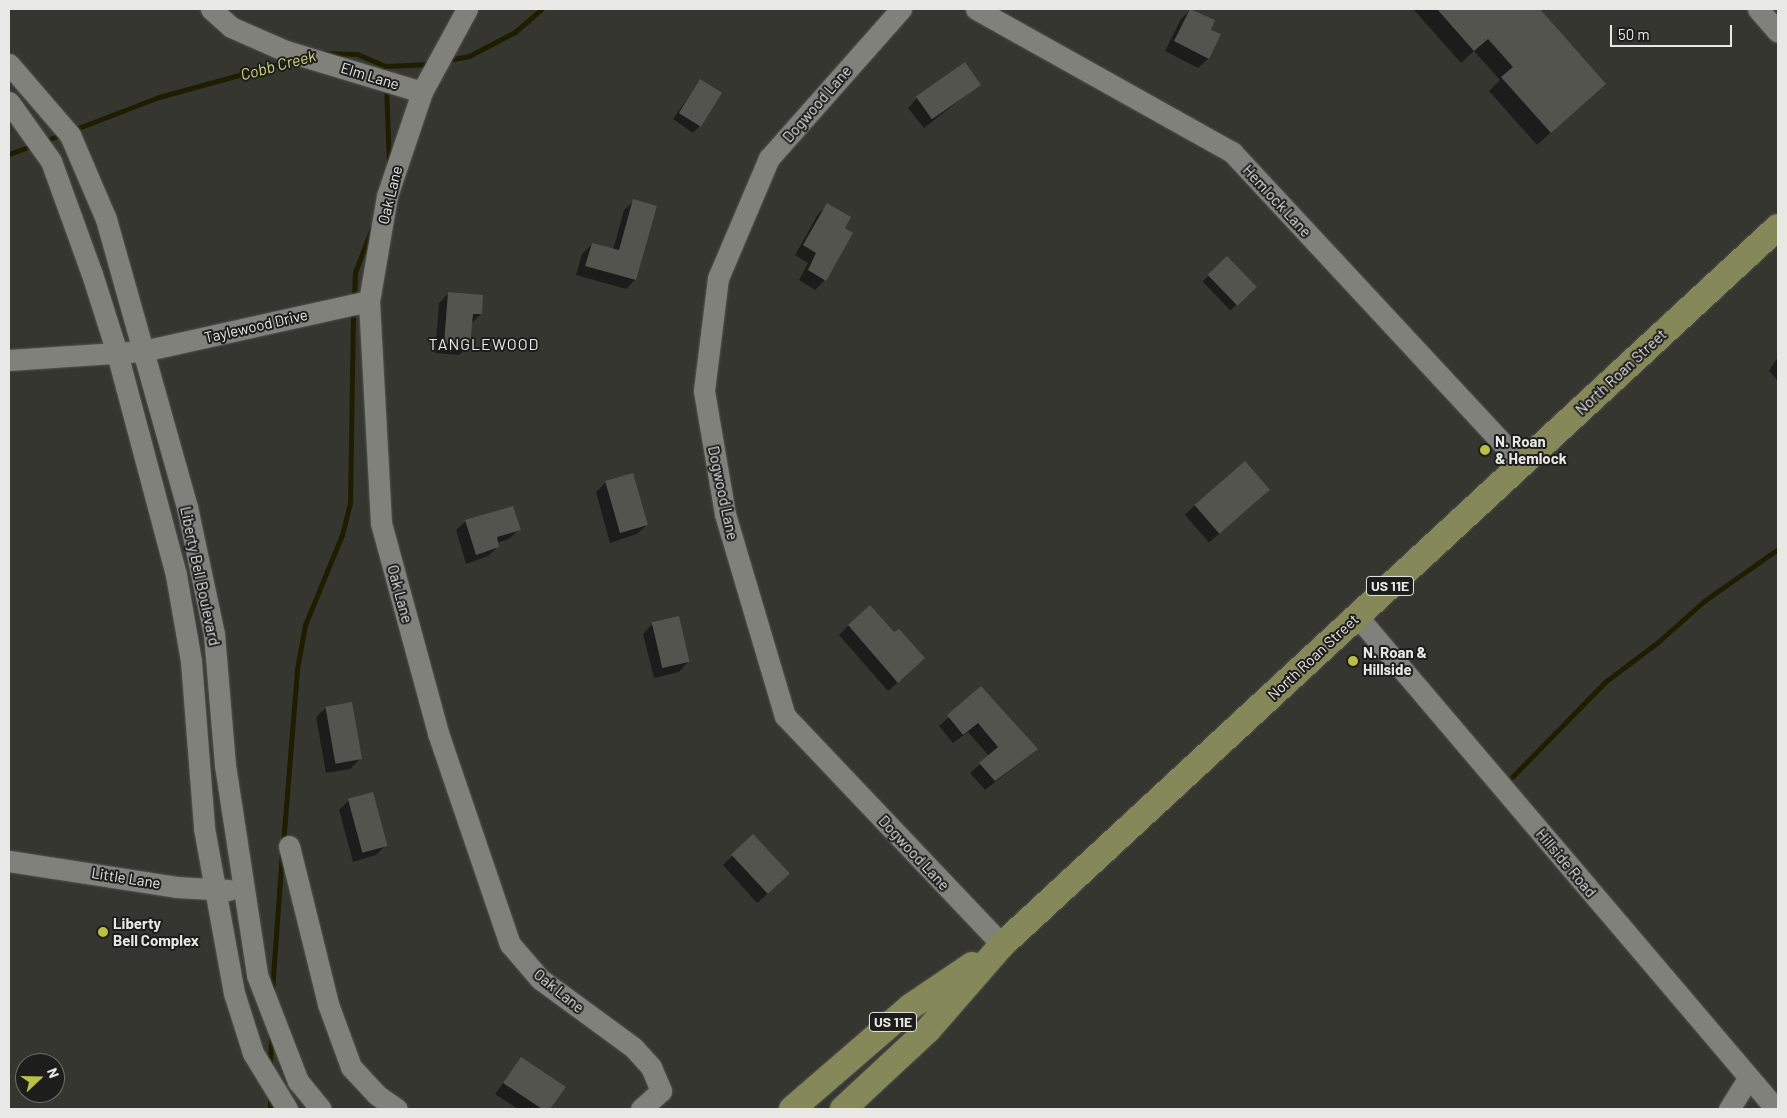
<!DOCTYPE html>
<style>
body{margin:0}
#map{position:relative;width:1787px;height:1118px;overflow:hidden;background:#363631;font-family:Barlow,sans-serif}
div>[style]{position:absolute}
.shadow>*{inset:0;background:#0007;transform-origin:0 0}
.stream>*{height:5px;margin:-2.5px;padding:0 2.5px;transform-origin:2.5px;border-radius:2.5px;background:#1d1e00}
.building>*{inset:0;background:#54544f;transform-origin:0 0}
.roads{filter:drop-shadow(0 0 1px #52534e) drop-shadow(0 0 1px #52534e)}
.minor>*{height:21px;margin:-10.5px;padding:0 10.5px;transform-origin:10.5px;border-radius:10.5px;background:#80817b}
.major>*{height:26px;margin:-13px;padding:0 13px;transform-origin:13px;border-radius:13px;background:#858858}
.dots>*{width:14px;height:14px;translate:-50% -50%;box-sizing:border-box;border:2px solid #1d1d1b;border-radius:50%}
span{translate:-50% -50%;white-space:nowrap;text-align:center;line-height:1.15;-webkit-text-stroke:4px #1d1d1b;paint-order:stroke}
.shield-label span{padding:1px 4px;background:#1d1d1b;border:1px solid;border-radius:4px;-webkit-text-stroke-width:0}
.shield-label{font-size:14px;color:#e8e9e5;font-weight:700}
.street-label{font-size:15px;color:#e8e9e5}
.poi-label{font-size:15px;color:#e8e9e5;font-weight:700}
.left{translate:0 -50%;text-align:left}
.water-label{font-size:16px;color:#d1d87c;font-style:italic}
.neighbourhood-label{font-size:16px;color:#e8e9e5;letter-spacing:1px}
.frame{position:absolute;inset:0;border:10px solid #e8e9e5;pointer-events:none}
.north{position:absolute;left:15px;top:1053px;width:50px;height:50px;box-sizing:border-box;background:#1d1d1b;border:1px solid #6e6f6c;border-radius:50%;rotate:69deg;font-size:14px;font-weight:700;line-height:20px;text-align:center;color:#e8e9e5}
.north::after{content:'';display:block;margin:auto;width:18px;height:22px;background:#bac045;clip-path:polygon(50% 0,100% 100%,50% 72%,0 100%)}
.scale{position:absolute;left:1610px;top:25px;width:122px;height:22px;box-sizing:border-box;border:2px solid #e8e9e5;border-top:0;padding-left:6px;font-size:15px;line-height:18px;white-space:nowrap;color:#e8e9e5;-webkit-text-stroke:4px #1d1d1b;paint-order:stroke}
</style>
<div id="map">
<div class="shadow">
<div style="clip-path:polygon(1413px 9px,1539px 9px,1605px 84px,1537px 145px,1489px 91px,1500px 80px,1474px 51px,1461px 63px)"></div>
<div style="clip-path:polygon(1190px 10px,1209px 30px,1220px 35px,1208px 59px,1198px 68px,1165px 51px,1181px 19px)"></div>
<div style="clip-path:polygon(700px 80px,699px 127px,693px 133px,673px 119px)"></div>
<div style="clip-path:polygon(979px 85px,924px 128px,908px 108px,917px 98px)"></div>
<div style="clip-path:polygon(634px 201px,635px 280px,626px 289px,576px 275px,582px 254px,592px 244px,613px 250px,624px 210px)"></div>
<div style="clip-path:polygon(828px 205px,825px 280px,815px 290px,799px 280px,808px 263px,795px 255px,818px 214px)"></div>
<div style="left:1227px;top:258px;width:40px;height:34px;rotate:46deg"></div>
<div style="clip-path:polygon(449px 293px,481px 314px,471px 324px,469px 345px,459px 355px,435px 353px,439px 303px)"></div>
<div style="clip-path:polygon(1778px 357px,1778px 381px,1769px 371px)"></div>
<div style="left:1245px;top:462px;width:37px;height:80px;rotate:49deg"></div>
<div style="clip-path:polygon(606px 482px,647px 525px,637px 534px,610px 543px,596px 492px)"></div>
<div style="clip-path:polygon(466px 521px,519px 529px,509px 539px,497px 543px,498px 547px,488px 556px,466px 564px,456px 530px)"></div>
<div style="clip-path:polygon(652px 624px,688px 662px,679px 672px,654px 678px,643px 634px)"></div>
<div style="clip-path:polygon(849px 625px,914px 668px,888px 691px,839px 635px)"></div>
<div style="clip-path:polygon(981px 688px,1037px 749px,985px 790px,970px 773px,989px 756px,968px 732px,953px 743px,939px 726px)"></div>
<div style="clip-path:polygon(326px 708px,360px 759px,350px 769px,326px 773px,316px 717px)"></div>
<div style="clip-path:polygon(349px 800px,386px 845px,376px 855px,353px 862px,339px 810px)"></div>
<div style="clip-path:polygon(753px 836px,779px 884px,757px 903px,723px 865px)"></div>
<div style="clip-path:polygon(521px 1059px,564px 1088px,549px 1109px,518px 1109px,495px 1094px)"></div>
</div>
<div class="stream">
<div style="left:325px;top:53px;width:32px;rotate:2deg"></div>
<div style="left:357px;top:54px;width:30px;rotate:23deg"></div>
<div style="left:385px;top:66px;width:44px;rotate:-2.6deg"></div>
<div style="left:447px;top:60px;width:22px;rotate:-10deg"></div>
<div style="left:469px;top:56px;width:52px;rotate:-27.6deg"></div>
<div style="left:515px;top:32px;width:35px;rotate:-41deg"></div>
<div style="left:386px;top:86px;width:77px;rotate:87.8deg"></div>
<div style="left:73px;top:130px;width:92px;rotate:-21deg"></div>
<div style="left:159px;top:97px;width:139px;rotate:-15.4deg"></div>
<div style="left:45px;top:141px;width:18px;rotate:-22deg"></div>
<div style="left:9px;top:154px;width:27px;rotate:-20deg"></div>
<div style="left:354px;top:299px;width:27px;rotate:-88deg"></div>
<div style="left:355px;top:272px;width:47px;rotate:-68.9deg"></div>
<div style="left:1512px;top:777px;width:133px;rotate:-45.6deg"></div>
<div style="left:1605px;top:682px;width:66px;rotate:-37deg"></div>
<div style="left:1658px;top:642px;width:62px;rotate:-41.7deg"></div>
<div style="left:1704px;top:601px;width:90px;rotate:-35.1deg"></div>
<div style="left:283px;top:844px;width:176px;rotate:-85.4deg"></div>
<div style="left:297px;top:669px;width:45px;rotate:-79.7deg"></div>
<div style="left:305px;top:625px;width:97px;rotate:-67.7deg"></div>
<div style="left:342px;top:535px;width:33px;rotate:-76deg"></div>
<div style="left:350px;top:503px;width:193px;rotate:-89.1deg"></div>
<div style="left:272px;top:991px;width:138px;rotate:-85.9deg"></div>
<div style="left:270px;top:1066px;width:34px;rotate:-88deg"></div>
<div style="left:270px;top:1097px;width:12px;rotate:90deg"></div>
</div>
<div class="building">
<div style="clip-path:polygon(1190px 9px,1215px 20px,1211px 30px,1221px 34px,1209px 59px,1174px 41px)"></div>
<div style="clip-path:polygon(1437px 9px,1540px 9px,1606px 84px,1551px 133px,1501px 77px,1513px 67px,1488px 39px,1474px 51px)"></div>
<div style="left:965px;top:62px;width:28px;height:60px;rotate:55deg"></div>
<div style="left:700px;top:79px;width:26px;height:40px;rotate:32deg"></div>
<div style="clip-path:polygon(633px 199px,657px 206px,636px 280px,585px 266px,592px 243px,619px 250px)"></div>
<div style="clip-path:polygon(827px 203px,851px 217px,845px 228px,853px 233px,826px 281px,808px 270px,816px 253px,803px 245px)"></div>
<div style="left:1227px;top:256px;width:43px;height:27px;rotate:46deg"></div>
<div style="clip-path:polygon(448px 292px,483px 295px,482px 314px,473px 314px,470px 346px,444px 344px)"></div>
<div style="left:1245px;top:461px;width:38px;height:67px;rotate:49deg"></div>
<div style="left:633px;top:473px;width:54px;height:29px;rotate:74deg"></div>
<div style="clip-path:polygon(513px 506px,521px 530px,497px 537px,499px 547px,476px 555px,465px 520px)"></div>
<div style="clip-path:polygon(870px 605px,894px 632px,899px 629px,925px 658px,898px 683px,848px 625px)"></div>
<div style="left:679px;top:616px;width:47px;height:28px;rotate:77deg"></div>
<div style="clip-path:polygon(981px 686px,1038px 749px,995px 781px,979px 763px,998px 747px,978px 723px,963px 735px,947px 715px)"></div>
<div style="left:352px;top:702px;width:58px;height:27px;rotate:80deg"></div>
<div style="left:373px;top:792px;width:56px;height:26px;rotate:75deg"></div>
<div style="left:753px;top:834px;width:54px;height:30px;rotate:47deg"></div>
<div style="clip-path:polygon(521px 1057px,566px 1087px,550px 1109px,542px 1109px,503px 1083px)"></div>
</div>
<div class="roads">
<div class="minor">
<div style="left:211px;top:9px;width:27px;rotate:42deg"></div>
<div style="left:231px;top:27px;width:60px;rotate:23.6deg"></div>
<div style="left:286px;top:51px;width:142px;rotate:16.8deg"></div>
<div style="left:467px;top:9px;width:94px;rotate:118.5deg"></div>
<div style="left:422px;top:92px;width:110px;rotate:108.6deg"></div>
<div style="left:387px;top:196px;width:107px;rotate:99.7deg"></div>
<div style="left:369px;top:301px;width:222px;rotate:86.9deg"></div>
<div style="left:381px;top:523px;width:218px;rotate:74.8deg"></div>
<div style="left:438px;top:733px;width:223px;rotate:71.2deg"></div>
<div style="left:510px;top:944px;width:46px;rotate:49.4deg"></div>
<div style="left:540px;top:979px;width:115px;rotate:36.2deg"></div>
<div style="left:633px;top:1047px;width:27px;rotate:48deg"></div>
<div style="left:651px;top:1067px;width:26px;rotate:67deg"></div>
<div style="left:661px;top:1091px;width:27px;rotate:138deg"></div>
<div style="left:901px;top:9px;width:199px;rotate:131.5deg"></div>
<div style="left:769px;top:158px;width:130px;rotate:113deg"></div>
<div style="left:718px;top:278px;width:114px;rotate:97.1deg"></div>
<div style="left:704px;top:391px;width:125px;rotate:80.3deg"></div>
<div style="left:725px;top:514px;width:211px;rotate:73.5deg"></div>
<div style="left:785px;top:716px;width:315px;rotate:46.5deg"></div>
<div style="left:976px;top:9px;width:293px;rotate:29.2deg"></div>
<div style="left:1232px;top:152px;width:426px;rotate:47.1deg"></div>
<div style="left:1758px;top:9px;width:30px;rotate:49deg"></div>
<div style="left:9px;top:64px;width:94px;rotate:49.3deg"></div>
<div style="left:70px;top:135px;width:91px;rotate:66.8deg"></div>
<div style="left:106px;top:219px;width:299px;rotate:74.3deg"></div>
<div style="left:187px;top:507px;width:130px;rotate:78deg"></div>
<div style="left:214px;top:634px;width:131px;rotate:85.2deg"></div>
<div style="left:225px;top:765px;width:212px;rotate:81.3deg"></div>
<div style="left:257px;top:975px;width:114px;rotate:68.9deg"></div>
<div style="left:298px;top:1081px;width:36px;rotate:51deg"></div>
<div style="left:9px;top:102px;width:72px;rotate:54.6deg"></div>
<div style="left:51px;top:161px;width:120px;rotate:70.1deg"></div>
<div style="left:92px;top:274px;width:83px;rotate:72.4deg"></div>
<div style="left:117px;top:353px;width:230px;rotate:75.1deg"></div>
<div style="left:176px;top:575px;width:87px;rotate:80.1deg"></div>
<div style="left:191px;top:661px;width:168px;rotate:85.5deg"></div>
<div style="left:204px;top:828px;width:168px;rotate:79.7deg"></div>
<div style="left:234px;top:993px;width:63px;rotate:72.4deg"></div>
<div style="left:253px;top:1053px;width:66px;rotate:58.7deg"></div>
<div style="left:9px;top:360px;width:134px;rotate:-3.8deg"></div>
<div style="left:143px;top:351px;width:231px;rotate:-12.5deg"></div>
<div style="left:1357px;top:616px;width:647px;rotate:49.64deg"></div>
<div style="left:289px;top:846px;width:163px;rotate:76.1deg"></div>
<div style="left:328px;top:1004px;width:67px;rotate:69.9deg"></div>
<div style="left:351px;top:1067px;width:38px;rotate:47deg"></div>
<div style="left:377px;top:1095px;width:24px;rotate:35deg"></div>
<div style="left:9px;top:861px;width:169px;rotate:8.8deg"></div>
<div style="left:176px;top:887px;width:53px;rotate:3.2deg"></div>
<div style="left:1729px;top:1109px;width:36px;rotate:-58deg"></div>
</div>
<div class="major">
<div style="left:792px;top:1109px;width:156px;rotate:-40.8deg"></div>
<div style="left:910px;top:1007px;width:75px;rotate:-34.1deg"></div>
<div style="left:843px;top:1109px;width:116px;rotate:-42.9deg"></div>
<div style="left:928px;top:1030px;width:113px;rotate:-49deg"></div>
<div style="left:1002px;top:945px;width:1057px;rotate:-42.78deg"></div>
</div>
</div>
<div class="dots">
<div style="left:1485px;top:450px;background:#bac045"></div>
<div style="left:1353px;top:661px;background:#bac045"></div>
<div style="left:103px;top:932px;background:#bac045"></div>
</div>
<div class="shield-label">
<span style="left:1390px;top:586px">US 11E</span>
<span style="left:893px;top:1022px">US 11E</span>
</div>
<div class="street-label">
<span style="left:370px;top:76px;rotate:17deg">Elm Lane</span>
<span style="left:817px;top:104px;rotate:-49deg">Dogwood Lane</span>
<span style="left:390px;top:195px;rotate:-76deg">Oak Lane</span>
<span style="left:1277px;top:201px;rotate:47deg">Hemlock Lane</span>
<span style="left:256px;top:326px;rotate:-13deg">Taylewood Drive</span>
<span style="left:1621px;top:372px;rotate:-43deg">North Roan Street</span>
<span style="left:723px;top:493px;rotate:78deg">Dogwood Lane</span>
<span style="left:200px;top:576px;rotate:78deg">Liberty Bell Boulevard</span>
<span style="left:400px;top:594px;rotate:75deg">Oak Lane</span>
<span style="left:1313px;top:657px;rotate:-43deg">North Roan Street</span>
<span style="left:914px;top:853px;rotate:47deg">Dogwood Lane</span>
<span style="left:1566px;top:863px;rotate:50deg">Hillside Road</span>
<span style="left:126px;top:878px;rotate:9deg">Little Lane</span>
<span style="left:559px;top:991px;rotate:39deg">Oak Lane</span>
</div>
<div class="poi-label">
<span class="left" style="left:1495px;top:450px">N. Roan<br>&amp; Hemlock</span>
<span class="left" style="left:1363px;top:661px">N. Roan &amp;<br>Hillside</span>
<span class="left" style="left:113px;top:932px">Liberty<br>Bell Complex</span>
</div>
<div class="water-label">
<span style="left:278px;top:65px;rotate:-15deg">Cobb Creek</span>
</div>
<div class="neighbourhood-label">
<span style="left:484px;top:344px">TANGLEWOOD</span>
</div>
<div class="frame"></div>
<div class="north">N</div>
<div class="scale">50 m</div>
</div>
